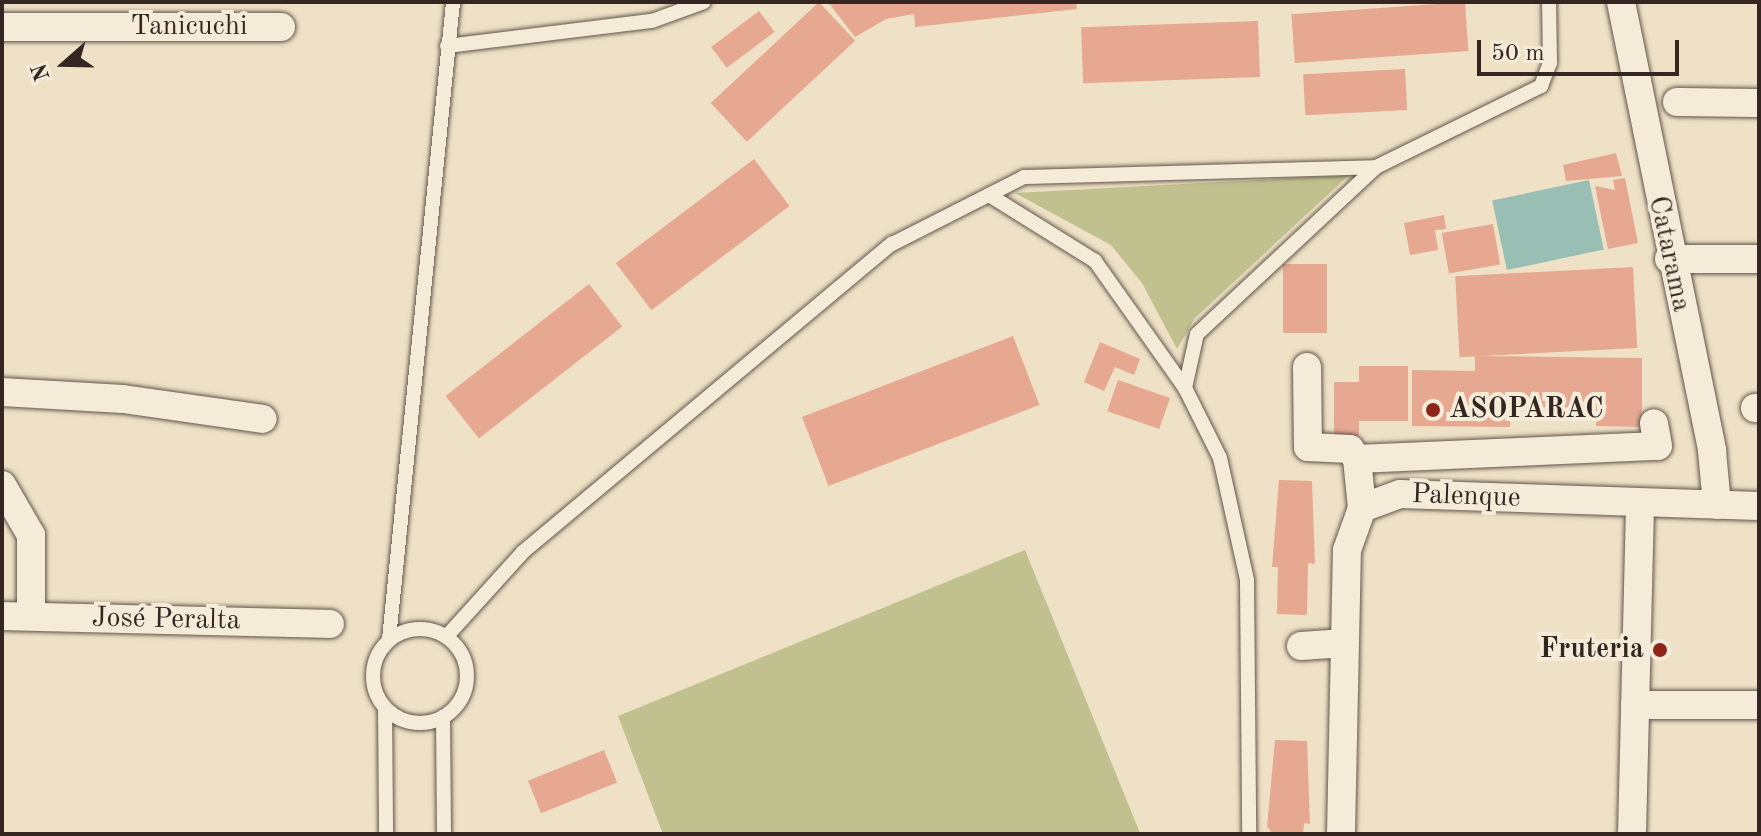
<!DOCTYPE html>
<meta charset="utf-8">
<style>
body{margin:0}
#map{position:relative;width:1761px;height:836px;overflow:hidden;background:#eee1c5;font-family:"Old Standard TT",serif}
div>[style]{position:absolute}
.green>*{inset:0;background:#c0c18f}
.water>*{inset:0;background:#99beb4;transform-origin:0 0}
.building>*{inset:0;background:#e6a891;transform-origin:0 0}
.roads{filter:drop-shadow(0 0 2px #63554a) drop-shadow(0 0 2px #63554a)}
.service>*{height:14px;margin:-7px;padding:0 7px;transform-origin:7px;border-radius:7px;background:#f4ecd9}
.service>.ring{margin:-7px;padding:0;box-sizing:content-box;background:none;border:14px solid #f4ecd9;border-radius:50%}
.minor>*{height:28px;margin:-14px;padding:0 14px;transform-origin:14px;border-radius:14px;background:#f4ecd9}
.dots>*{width:22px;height:22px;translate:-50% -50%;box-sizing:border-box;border:4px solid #f4ecd9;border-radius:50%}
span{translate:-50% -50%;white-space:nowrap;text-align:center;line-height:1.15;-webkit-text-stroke:8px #f4ecd9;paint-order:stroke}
.street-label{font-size:28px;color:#352621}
.poi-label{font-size:28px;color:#352621;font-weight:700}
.left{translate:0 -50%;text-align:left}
.right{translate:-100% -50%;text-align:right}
.frame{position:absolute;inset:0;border:4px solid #352621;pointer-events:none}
.north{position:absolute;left:24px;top:24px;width:80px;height:80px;-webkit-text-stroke:6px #f4ecd9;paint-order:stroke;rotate:250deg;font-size:22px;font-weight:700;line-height:32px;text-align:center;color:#352621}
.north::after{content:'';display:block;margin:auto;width:28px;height:36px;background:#352621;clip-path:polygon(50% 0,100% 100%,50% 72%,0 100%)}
.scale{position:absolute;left:1477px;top:40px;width:202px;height:36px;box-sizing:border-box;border:4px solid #352621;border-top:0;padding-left:10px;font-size:24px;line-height:28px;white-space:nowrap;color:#352621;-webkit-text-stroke:6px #f4ecd9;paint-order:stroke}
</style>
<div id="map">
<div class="green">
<div style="clip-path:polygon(1349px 175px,1195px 318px,1177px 349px,1142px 283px,1111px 245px,1015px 193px)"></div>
<div style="clip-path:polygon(1025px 550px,1140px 833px,663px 834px,618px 716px)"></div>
</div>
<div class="water">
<div style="left:1589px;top:180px;width:71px;height:99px;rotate:78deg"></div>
</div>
<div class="building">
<div style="left:819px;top:2px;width:53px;height:148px;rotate:47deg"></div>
<div style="clip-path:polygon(828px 2px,1076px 2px,1077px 9px,915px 27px,914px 14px,886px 19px,855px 37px)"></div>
<div style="left:1465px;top:2px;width:49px;height:174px;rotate:86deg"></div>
<div style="left:759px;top:11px;width:26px;height:60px;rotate:53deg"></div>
<div style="left:1258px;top:21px;width:56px;height:177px;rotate:88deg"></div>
<div style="left:1405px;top:69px;width:41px;height:102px;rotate:87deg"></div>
<div style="clip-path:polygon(1616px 153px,1622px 176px,1566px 181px,1563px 165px)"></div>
<div style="left:754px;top:159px;width:59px;height:173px;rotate:53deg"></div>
<div style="clip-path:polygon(1625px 178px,1638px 243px,1608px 249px,1595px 186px,1615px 190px,1613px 180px)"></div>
<div style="clip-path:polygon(1444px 215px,1446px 229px,1435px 230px,1438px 250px,1410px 255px,1404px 223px)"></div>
<div style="left:1493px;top:224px;width:41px;height:52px;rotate:80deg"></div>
<div style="left:1283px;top:264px;width:44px;height:69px"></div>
<div style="left:1633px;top:267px;width:81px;height:178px;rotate:87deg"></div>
<div style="left:589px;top:284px;width:54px;height:182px;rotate:52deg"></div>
<div style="left:1013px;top:336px;width:74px;height:226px;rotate:69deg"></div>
<div style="clip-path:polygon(1100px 342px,1140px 359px,1134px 375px,1115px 367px,1104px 391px,1084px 382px)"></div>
<div style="clip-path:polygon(1475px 356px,1642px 358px,1642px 427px,1596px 426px,1596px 408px,1511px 407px,1510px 427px,1412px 426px,1412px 370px,1475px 371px)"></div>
<div style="clip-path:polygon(1359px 366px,1408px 366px,1408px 421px,1359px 421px,1359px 436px,1334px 436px,1334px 382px,1359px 382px)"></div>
<div style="left:1118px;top:380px;width:55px;height:33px;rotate:19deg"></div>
<div style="clip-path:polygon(1279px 480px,1312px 481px,1315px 564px,1308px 563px,1307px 615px,1277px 614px,1278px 567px,1272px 567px)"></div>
<div style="clip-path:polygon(1275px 740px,1307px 741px,1310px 824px,1304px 823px,1303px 834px,1273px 834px,1267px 827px)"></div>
<div style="left:604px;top:750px;width:35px;height:82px;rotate:68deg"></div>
</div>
<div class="roads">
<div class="service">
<div style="left:447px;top:46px;width:207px;rotate:-7deg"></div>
<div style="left:652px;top:21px;width:55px;rotate:-20.1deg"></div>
<div style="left:989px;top:195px;width:125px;rotate:31.9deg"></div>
<div style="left:1095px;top:261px;width:156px;rotate:54.7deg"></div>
<div style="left:1185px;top:388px;width:78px;rotate:63.4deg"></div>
<div style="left:1220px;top:458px;width:125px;rotate:77.5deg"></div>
<div style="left:1247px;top:580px;width:254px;rotate:89.5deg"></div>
<div style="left:1185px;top:388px;width:55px;rotate:-77.5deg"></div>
<div style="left:1197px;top:334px;width:245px;rotate:-43deg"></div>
<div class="ring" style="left:373px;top:629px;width:80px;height:80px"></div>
<div style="left:446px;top:637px;width:115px;rotate:-47.8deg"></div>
<div style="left:523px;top:552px;width:481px;rotate:-39.9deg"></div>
<div style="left:892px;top:244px;width:148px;rotate:-26.9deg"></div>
<div style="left:1024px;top:177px;width:352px;rotate:-1.6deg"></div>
<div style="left:1376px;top:167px;width:184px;rotate:-26.1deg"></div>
<div style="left:1541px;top:86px;width:25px;rotate:-69deg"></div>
<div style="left:1550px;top:63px;width:61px;rotate:-90.9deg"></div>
<div style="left:389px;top:639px;width:640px;rotate:-84.26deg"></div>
<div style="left:385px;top:708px;width:126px;rotate:89.5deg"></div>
<div style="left:443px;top:717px;width:117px;rotate:89.5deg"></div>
</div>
<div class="minor">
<div style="left:1621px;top:2px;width:458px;rotate:78.5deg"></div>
<div style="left:1712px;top:451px;width:54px;rotate:84.7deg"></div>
<div style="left:2px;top:27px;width:279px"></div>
<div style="left:1677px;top:102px;width:82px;rotate:0.7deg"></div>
<div style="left:1669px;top:259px;width:90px"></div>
<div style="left:1307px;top:367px;width:80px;rotate:89.3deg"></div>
<div style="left:1308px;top:447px;width:42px;rotate:2.7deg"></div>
<div style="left:1350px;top:449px;width:12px;rotate:55deg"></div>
<div style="left:2px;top:392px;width:121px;rotate:3.3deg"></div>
<div style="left:123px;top:399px;width:141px;rotate:8.1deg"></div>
<div style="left:1755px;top:408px;width:4px"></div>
<div style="left:2px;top:485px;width:58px;rotate:59.9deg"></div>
<div style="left:31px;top:535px;width:81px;rotate:90deg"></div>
<div style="left:1362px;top:508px;width:49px;rotate:-95.8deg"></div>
<div style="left:1357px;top:459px;width:301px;rotate:-2.5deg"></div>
<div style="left:1658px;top:446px;width:23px;rotate:-100deg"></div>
<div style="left:2px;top:616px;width:328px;rotate:1.4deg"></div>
<div style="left:1301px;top:646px;width:44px;rotate:-3.9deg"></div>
<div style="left:1635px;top:705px;width:124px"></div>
<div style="left:1341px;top:834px;width:284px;rotate:-88.8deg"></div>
<div style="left:1347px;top:550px;width:45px;rotate:-70.3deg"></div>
<div style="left:1362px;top:508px;width:40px;rotate:-20.2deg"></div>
<div style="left:1400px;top:494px;width:359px;rotate:1.9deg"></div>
<div style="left:1632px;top:834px;width:329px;rotate:-88.6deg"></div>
</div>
</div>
<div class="dots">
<div style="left:1433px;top:410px;background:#8f2418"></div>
<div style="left:1660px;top:650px;background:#8f2418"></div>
</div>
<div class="street-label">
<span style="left:189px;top:27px">Tanicuchi</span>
<span style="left:1669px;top:254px;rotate:78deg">Catarama</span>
<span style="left:1466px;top:497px;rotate:2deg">Palenque</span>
<span style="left:166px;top:620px;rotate:1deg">José Peralta</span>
</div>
<div class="poi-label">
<span class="left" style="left:1449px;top:410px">ASOPARAC</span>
<span class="right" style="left:1644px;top:650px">Fruteria</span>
</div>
<div class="frame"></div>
<div class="north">N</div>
<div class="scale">50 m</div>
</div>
